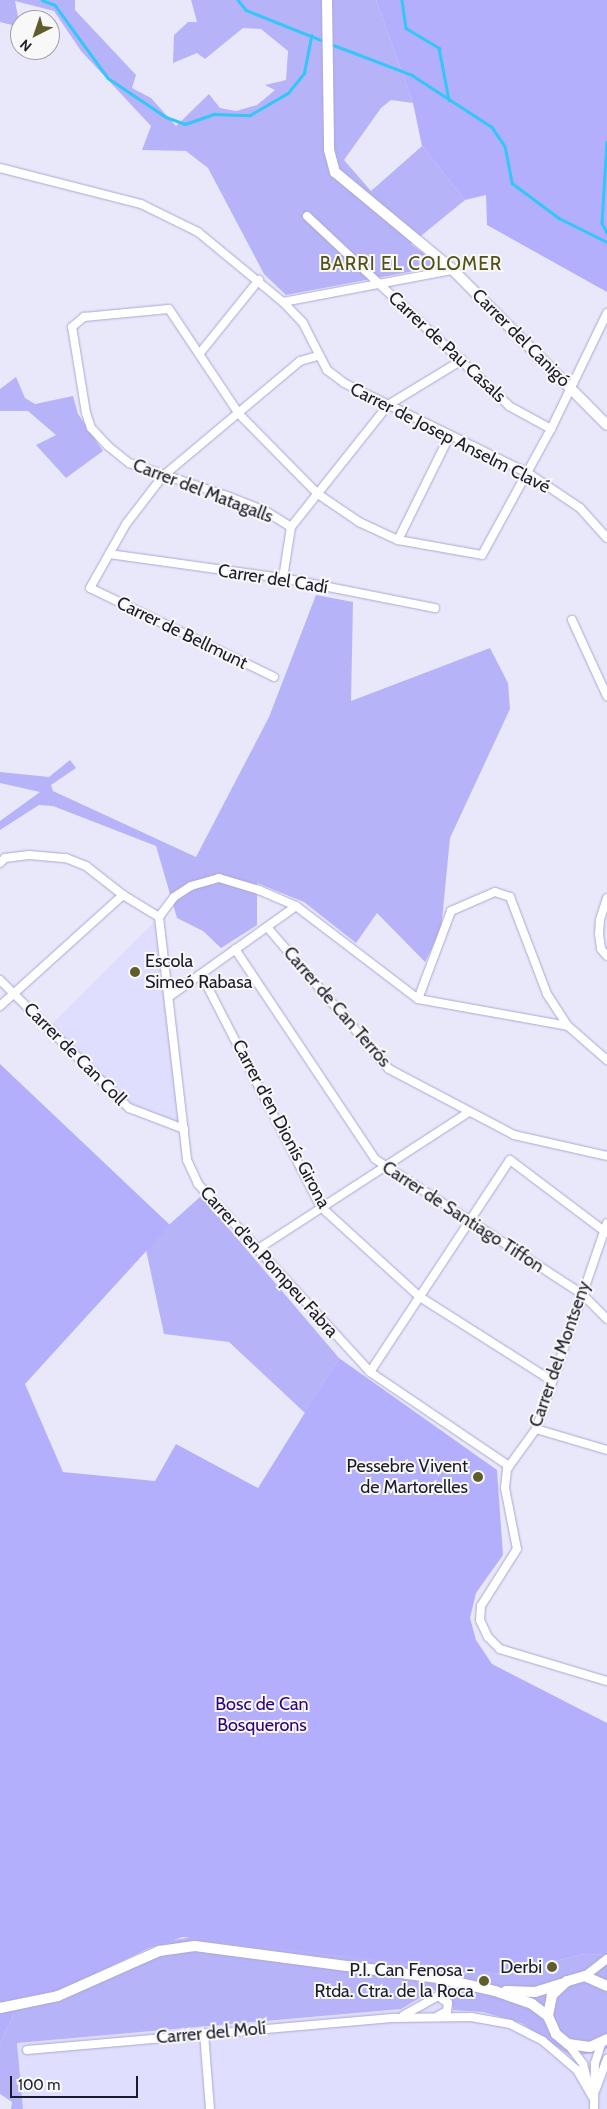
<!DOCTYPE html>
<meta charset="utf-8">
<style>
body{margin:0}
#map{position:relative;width:607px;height:2109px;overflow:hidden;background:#e9e8fb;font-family:Cabin,sans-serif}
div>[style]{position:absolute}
.built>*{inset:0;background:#dfdefe}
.green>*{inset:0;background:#b7b3f8}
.forest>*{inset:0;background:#b4affd}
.stream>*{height:2.5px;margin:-1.25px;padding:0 1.25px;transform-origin:1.25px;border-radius:1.25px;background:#33c6f8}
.roads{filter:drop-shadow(0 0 1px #aaa8d3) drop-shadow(0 0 1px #aaa8d3)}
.minor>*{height:8px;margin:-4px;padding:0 4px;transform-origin:4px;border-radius:4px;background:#fff}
.tertiary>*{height:10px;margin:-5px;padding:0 5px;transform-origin:5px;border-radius:5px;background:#fff}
.dots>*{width:14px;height:14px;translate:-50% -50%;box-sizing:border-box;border:2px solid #f8f8f8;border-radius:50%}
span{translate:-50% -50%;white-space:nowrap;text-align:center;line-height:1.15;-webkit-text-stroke:4px #f8f8f8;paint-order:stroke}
.street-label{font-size:18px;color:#1c1b2b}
.poi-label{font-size:18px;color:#1c1b2b}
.left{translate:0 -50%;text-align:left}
.right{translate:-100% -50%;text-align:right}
.park-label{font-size:18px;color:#2e0278}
.neighbourhood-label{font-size:19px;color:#545114;letter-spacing:1px}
.north{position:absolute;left:10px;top:10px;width:50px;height:50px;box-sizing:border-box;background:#f8f8f8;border:1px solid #a0a0a6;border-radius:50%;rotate:221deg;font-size:14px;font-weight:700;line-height:20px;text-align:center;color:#1c1b2b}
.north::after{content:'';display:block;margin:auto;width:18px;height:22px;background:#5f5d29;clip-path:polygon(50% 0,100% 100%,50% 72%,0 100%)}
.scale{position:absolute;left:10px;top:2076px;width:128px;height:22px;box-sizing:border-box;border:2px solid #1c1b2b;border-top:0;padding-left:6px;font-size:15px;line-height:18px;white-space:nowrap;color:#1c1b2b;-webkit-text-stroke:4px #f8f8f8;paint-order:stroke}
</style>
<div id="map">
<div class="built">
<div style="clip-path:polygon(159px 917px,184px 1129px,129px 1108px,48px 1028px)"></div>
<div style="clip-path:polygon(433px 1990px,451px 1995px,453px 2010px,483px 2012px,521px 2023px,571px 2056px,603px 2052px,607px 2048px,607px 2109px,23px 2109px,17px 2043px,401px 2009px)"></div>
</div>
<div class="green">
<div style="clip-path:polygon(0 0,75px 0,75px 10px,136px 75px,132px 88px,151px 98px,176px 126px,209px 94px,220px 108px,236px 111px,257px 105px,275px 90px,265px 85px,286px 80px,288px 51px,261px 29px,243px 28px,205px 59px,197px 53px,173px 63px,174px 35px,188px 22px,197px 22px,191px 0,376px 0,413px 103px,391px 100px,381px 108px,344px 160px,371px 191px,422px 146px,465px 200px,411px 244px,441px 266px,286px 295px,264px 274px,208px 168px,186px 151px,142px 150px,151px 126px,81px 51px,54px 11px,15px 1px,20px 27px,0 22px)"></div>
<div style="clip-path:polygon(16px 377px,25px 398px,35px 404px,73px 396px,78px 414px,103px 451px,66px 478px,36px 445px,56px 435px,28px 411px,0 411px,0 389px)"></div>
<div style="clip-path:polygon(316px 595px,353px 602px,351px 701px,490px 648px,508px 683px,510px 709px,450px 838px,441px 930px,425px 962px,377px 913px,356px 943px,304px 902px,257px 883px,257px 925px,221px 948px,203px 931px,177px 918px,156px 846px,53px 806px,39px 805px,0 830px,0 821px,40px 792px,0 783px,0 772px,49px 777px,70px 760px,76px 768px,51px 785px,53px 791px,196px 857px,269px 717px)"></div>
<div style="clip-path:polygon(201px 1196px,339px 1358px,305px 1413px,229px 1342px,164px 1334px,146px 1250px,171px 1223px)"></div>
<div style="clip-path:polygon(201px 1936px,501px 1974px,585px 1954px,607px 1955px,607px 2048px,603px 2052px,571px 2056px,521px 2023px,483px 2012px,453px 2010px,451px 1995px,433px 1990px,401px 2009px,17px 2043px,23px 2109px,11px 2109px,12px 2102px,0 2094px,0 2044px,19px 2002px,71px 1986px,166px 1941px)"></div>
</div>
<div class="forest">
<div style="clip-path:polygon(376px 0,607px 0,607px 292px,487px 225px,486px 195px,465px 200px,422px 146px,413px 103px)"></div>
<div style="clip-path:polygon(0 1064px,170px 1225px,25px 1384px,63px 1472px,155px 1481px,176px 1444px,258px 1488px,339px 1358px,497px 1470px,503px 1555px,476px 1593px,470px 1618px,476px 1640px,492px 1664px,607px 1723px,607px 1955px,585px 1954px,501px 1974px,183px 1937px,149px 1948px,71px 1986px,19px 2002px,0 2044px)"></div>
</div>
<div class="stream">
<div style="left:42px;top:0;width:14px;rotate:21deg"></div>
<div style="left:55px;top:5px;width:90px;rotate:54deg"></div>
<div style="left:108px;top:78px;width:70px;rotate:33.9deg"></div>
<div style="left:166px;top:117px;width:20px;rotate:20deg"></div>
<div style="left:185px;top:124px;width:31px;rotate:-19deg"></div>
<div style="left:214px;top:114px;width:36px;rotate:2deg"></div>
<div style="left:250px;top:115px;width:44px;rotate:-30.1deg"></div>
<div style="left:288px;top:93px;width:26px;rotate:-51deg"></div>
<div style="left:304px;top:73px;width:38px;rotate:-79deg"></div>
<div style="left:238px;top:0;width:13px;rotate:51deg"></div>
<div style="left:246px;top:10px;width:86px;rotate:21.8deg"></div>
<div style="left:402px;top:0;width:28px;rotate:82deg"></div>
<div style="left:406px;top:28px;width:39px;rotate:31deg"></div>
<div style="left:439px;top:48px;width:53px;rotate:79.1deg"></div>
<div style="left:331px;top:44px;width:87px;rotate:20.9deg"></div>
<div style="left:412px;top:75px;width:95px;rotate:33deg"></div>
<div style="left:492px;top:127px;width:23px;rotate:56deg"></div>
<div style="left:505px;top:146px;width:38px;rotate:79deg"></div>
<div style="left:512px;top:183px;width:59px;rotate:36.7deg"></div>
<div style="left:559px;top:218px;width:54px;rotate:26.6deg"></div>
<div style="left:607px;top:142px;width:81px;rotate:93.5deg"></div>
<div style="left:602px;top:223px;width:11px;rotate:63deg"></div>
</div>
<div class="roads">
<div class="minor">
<div style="left:0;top:168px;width:146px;rotate:14.3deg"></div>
<div style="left:141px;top:204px;width:64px;rotate:26.2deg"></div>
<div style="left:198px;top:232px;width:110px;rotate:39.5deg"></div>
<div style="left:283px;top:302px;width:29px;rotate:46deg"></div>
<div style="left:303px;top:323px;width:53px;rotate:62.9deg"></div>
<div style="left:327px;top:370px;width:21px;rotate:37deg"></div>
<div style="left:344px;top:383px;width:205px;rotate:26.1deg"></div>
<div style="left:528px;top:473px;width:63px;rotate:33.9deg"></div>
<div style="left:580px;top:508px;width:40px;rotate:48deg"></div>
<div style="left:307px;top:216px;width:277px;rotate:43.2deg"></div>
<div style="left:509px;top:406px;width:48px;rotate:28.7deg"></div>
<div style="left:283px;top:302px;width:173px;rotate:-10.7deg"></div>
<div style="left:200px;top:353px;width:94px;rotate:-51.1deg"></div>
<div style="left:291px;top:527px;width:31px;rotate:-148deg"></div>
<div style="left:265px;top:511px;width:41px;rotate:-158.5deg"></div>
<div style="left:227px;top:496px;width:103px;rotate:-161.4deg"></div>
<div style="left:129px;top:463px;width:27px;rotate:-141deg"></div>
<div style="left:108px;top:446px;width:25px;rotate:-133deg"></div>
<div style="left:91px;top:428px;width:16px;rotate:-108deg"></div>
<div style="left:86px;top:413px;width:87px;rotate:-99.2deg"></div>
<div style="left:72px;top:327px;width:16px;rotate:-40deg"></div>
<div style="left:84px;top:317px;width:85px;rotate:-5.4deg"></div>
<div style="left:169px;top:309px;width:126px;rotate:56.3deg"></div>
<div style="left:239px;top:414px;width:112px;rotate:45.4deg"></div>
<div style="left:318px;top:494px;width:50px;rotate:34.3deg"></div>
<div style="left:359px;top:522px;width:43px;rotate:24.8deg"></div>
<div style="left:398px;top:540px;width:85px;rotate:10.1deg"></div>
<div style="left:482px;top:555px;width:144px;rotate:-61.3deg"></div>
<div style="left:551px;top:429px;width:129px;rotate:-64.2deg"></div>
<div style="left:398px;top:540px;width:117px;rotate:-63.7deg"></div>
<div style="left:109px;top:554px;width:176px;rotate:7.9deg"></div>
<div style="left:283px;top:578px;width:155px;rotate:11.2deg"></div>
<div style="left:283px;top:578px;width:52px;rotate:-81.1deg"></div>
<div style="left:291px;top:527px;width:156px;rotate:-51.5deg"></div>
<div style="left:388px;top:405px;width:87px;rotate:-31.3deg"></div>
<div style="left:572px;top:620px;width:84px;rotate:65.3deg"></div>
<div style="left:274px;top:677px;width:204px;rotate:-154.2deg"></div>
<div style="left:90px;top:588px;width:73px;rotate:-60.6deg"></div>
<div style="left:126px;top:524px;width:61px;rotate:-52.4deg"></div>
<div style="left:163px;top:476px;width:179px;rotate:-40deg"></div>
<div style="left:300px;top:361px;width:19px;rotate:-16deg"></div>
<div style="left:0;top:863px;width:7px;rotate:-45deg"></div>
<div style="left:5px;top:858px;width:24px;rotate:-7deg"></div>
<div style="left:29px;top:855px;width:37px;rotate:5deg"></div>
<div style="left:66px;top:858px;width:22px;rotate:22deg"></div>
<div style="left:86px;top:866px;width:47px;rotate:38.1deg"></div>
<div style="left:123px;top:895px;width:42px;rotate:31.4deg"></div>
<div style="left:607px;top:898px;width:23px;rotate:108deg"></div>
<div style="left:600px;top:920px;width:14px;rotate:94deg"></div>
<div style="left:599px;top:934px;width:15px;rotate:82deg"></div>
<div style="left:601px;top:949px;width:9px;rotate:49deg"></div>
<div style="left:159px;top:917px;width:245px;rotate:83.4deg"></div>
<div style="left:187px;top:1160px;width:26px;rotate:65deg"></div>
<div style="left:198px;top:1184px;width:255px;rotate:47.5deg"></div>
<div style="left:370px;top:1372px;width:168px;rotate:34.1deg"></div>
<div style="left:159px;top:917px;width:25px;rotate:-53deg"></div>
<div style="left:174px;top:897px;width:20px;rotate:-33deg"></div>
<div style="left:191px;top:886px;width:29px;rotate:-16deg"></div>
<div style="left:219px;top:878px;width:42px;rotate:16.7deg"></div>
<div style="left:259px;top:890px;width:40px;rotate:23.4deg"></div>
<div style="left:296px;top:906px;width:153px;rotate:37.3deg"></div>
<div style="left:418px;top:999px;width:152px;rotate:10.2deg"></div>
<div style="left:568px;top:1026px;width:52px;rotate:41.1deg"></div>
<div style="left:267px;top:927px;width:187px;rotate:49.3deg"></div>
<div style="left:389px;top:1069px;width:141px;rotate:27.8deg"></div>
<div style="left:514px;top:1135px;width:95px;rotate:12.7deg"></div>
<div style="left:235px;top:949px;width:252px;rotate:56.3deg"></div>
<div style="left:375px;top:1159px;width:247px;rotate:33.1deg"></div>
<div style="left:582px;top:1294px;width:35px;rotate:45deg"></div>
<div style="left:201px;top:974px;width:262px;rotate:62.8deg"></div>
<div style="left:321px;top:1207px;width:134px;rotate:42.3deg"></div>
<div style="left:420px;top:1297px;width:155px;rotate:32.4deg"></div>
<div style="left:0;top:980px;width:182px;rotate:44.8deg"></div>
<div style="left:129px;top:1108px;width:59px;rotate:20.9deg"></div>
<div style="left:170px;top:996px;width:155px;rotate:-35.5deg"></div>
<div style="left:418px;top:999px;width:94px;rotate:-69.4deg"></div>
<div style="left:451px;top:911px;width:48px;rotate:-23.4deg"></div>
<div style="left:495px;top:892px;width:16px;rotate:18deg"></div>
<div style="left:510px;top:897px;width:104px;rotate:69.1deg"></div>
<div style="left:547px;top:994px;width:38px;rotate:57deg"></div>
<div style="left:0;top:1006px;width:166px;rotate:-42.1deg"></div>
<div style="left:607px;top:1223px;width:218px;rotate:109deg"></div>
<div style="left:536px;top:1429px;width:49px;rotate:125.9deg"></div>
<div style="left:507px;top:1469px;width:19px;rotate:96deg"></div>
<div style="left:505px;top:1488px;width:62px;rotate:78.9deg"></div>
<div style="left:517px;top:1549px;width:67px;rotate:122.3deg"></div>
<div style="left:481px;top:1606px;width:14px;rotate:94deg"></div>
<div style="left:480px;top:1620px;width:19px;rotate:65deg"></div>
<div style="left:488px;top:1637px;width:17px;rotate:45deg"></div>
<div style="left:500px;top:1649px;width:112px;rotate:16.7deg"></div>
<div style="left:258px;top:1249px;width:252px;rotate:-33deg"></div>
<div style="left:370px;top:1372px;width:254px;rotate:-56.6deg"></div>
<div style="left:510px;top:1160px;width:121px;rotate:37deg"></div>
<div style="left:536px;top:1429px;width:74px;rotate:16.5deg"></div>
<div style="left:585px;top:1976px;width:28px;rotate:-38deg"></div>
<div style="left:404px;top:2015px;width:39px;rotate:-29deg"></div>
<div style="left:438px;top:1996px;width:12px;rotate:35deg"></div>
<div style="left:448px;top:2003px;width:8px;rotate:97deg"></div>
<div style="left:447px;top:2011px;width:10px;rotate:151deg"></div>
<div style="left:204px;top:2033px;width:76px;rotate:85.5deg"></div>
<div style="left:568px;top:2044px;width:25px;rotate:53deg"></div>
<div style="left:583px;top:2064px;width:23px;rotate:75deg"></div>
<div style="left:27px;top:2050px;width:369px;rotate:-5deg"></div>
<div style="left:395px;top:2018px;width:76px;rotate:-0.8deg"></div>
<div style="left:471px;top:2017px;width:40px;rotate:10deg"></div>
<div style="left:510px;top:2024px;width:37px;rotate:27deg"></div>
<div style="left:543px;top:2041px;width:45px;rotate:40.5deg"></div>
<div style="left:577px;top:2070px;width:32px;rotate:60deg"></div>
<div style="left:596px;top:2089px;width:32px;rotate:-70deg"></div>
<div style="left:594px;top:2109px;width:46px;rotate:-88.8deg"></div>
<div style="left:595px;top:2063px;width:20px;rotate:-72deg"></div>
</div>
<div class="tertiary">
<div style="left:327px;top:0;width:150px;rotate:89.2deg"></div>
<div style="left:329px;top:150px;width:23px;rotate:75deg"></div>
<div style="left:335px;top:172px;width:153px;rotate:39.7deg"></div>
<div style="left:453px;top:270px;width:218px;rotate:45.2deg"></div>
<div style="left:607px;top:1986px;width:24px;rotate:-156deg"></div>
<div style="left:585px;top:1976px;width:19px;rotate:164deg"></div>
<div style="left:567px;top:1981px;width:21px;rotate:137deg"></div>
<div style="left:552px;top:1995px;width:21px;rotate:101deg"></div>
<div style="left:548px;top:2016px;width:20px;rotate:66deg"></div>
<div style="left:556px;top:2034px;width:16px;rotate:40deg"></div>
<div style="left:568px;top:2044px;width:22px;rotate:8deg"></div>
<div style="left:590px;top:2047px;width:19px;rotate:-25deg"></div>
<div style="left:506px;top:1991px;width:29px;rotate:2deg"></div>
<div style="left:535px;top:1992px;width:27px;rotate:-17deg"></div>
<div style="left:0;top:2008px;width:59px;rotate:-11.7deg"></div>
<div style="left:58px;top:1996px;width:111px;rotate:-24deg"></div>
<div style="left:159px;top:1951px;width:36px;rotate:-8deg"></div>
<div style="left:195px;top:1946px;width:245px;rotate:7.5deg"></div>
<div style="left:438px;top:1978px;width:58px;rotate:12.8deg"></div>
<div style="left:495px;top:1991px;width:39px;rotate:19deg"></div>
<div style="left:532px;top:2004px;width:20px;rotate:37deg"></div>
</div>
</div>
<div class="dots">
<div style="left:135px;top:972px;background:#5f5d29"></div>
<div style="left:478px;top:1477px;background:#5f5d29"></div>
<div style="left:552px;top:1967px;background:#5f5d29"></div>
<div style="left:484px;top:1981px;background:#5f5d29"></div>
</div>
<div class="street-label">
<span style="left:521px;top:338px;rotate:45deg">Carrer del Canigó</span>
<span style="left:447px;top:347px;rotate:43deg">Carrer de Pau Casals</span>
<span style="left:450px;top:438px;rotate:27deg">Carrer de Josep Anselm Clavé</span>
<span style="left:203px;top:491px;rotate:21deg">Carrer del Matagalls</span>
<span style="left:273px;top:579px;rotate:9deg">Carrer del Cadí</span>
<span style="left:182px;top:633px;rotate:26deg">Carrer de Bellmunt</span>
<span style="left:337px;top:1007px;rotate:49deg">Carrer de Can Terrós</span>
<span style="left:75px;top:1054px;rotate:45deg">Carrer de Can Coll</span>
<span style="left:281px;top:1124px;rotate:62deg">Carrer d'en Dionís Girona</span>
<span style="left:463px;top:1217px;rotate:33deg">Carrer de Santiago Tiffon</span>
<span style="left:269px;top:1262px;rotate:48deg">Carrer d'en Pompeu Fabra</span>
<span style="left:560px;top:1354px;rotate:-71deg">Carrer del Montseny</span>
<span style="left:211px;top:2033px;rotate:-5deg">Carrer del Molí</span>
</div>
<div class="poi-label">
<span class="left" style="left:145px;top:972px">Escola<br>Simeó Rabasa</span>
<span class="right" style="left:468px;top:1477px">Pessebre Vivent<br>de Martorelles</span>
<span class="right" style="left:542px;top:1967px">Derbi</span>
<span class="right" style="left:474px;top:1981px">P.I. Can Fenosa -<br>Rtda. Ctra. de la Roca</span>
</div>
<div class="park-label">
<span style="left:262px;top:1715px">Bosc de Can<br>Bosquerons</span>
</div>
<div class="neighbourhood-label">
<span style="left:411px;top:264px">BARRI EL COLOMER</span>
</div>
<div class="north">N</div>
<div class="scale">100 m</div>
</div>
